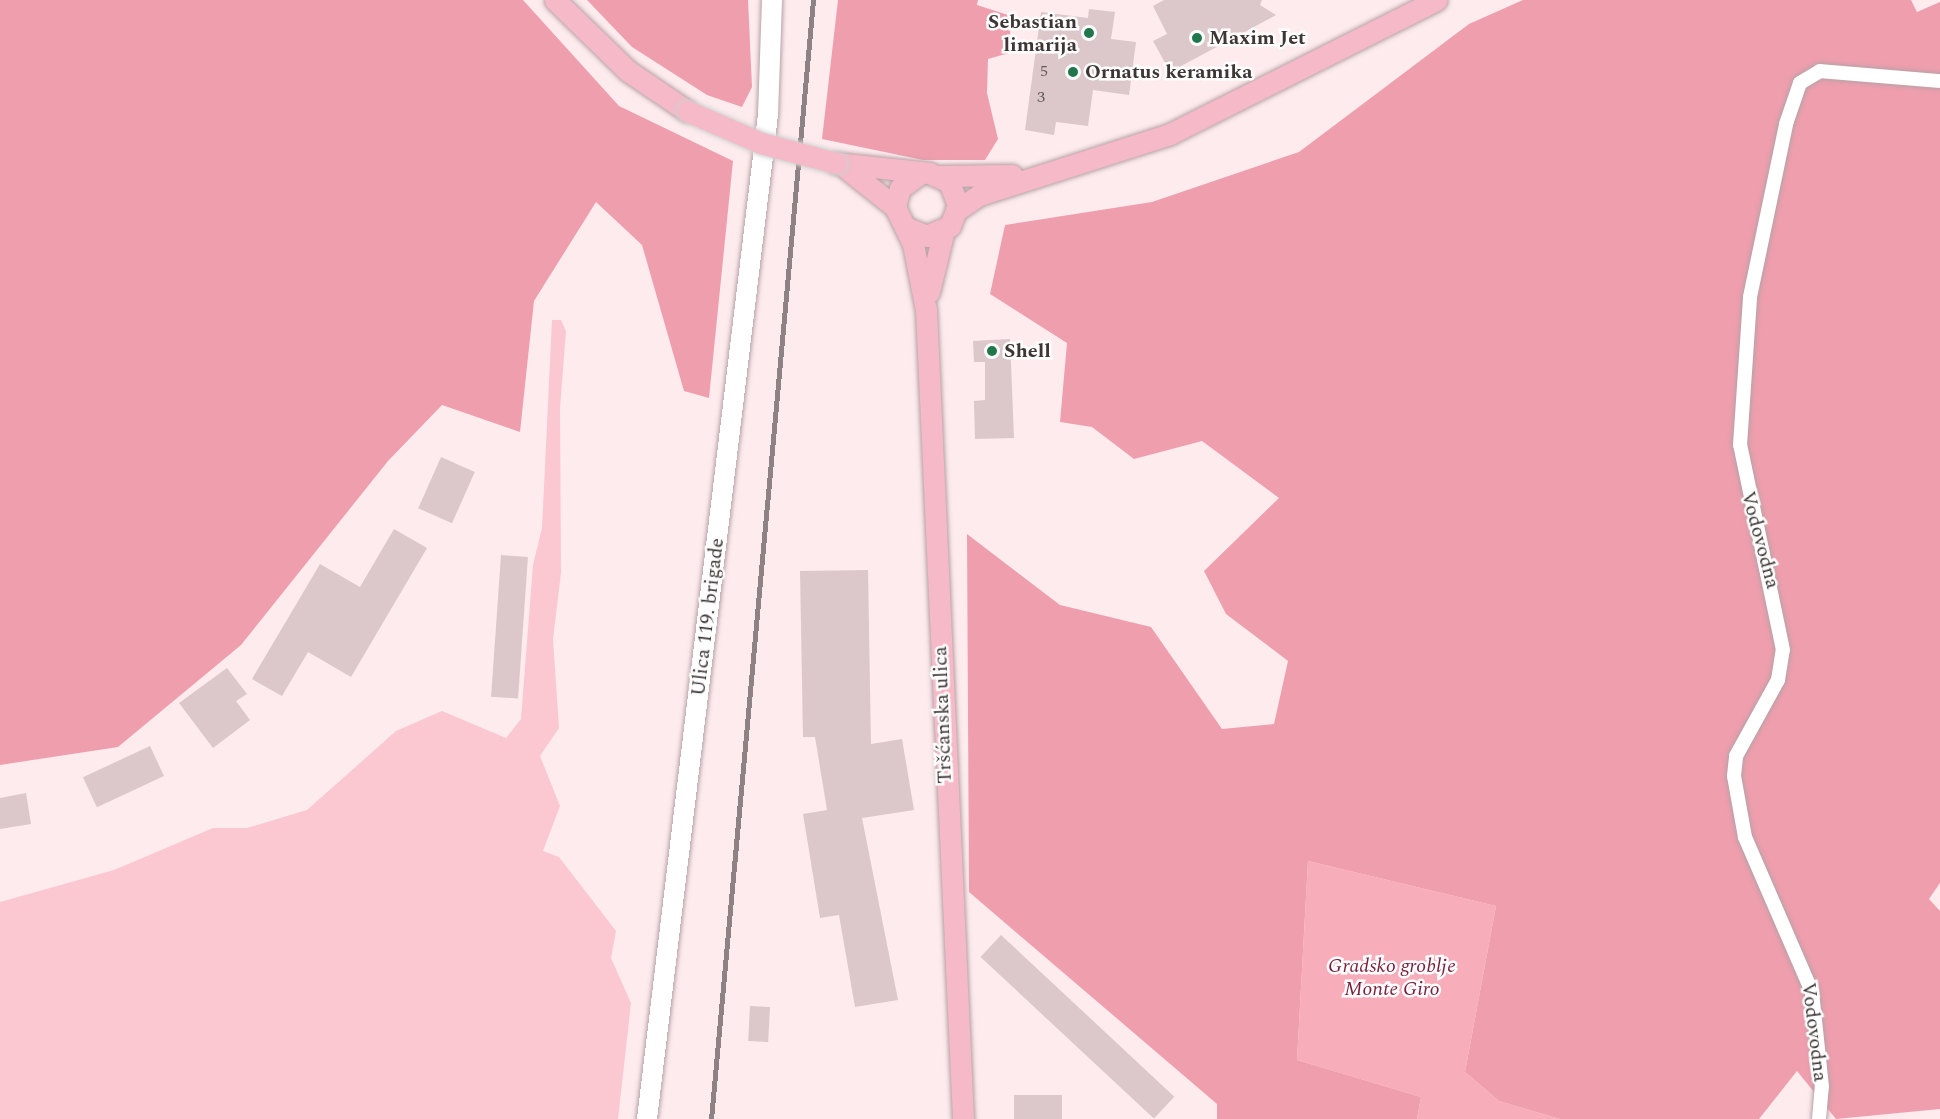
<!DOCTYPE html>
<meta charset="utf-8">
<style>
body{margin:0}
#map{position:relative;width:1940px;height:1119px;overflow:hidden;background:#fdebee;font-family:Spectral,serif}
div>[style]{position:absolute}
.green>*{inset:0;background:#f8adbb}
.forest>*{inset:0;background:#ef9eae}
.water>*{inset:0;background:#fbc8d1}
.building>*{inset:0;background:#dcc7ca;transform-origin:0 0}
.roads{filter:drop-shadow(0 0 2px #b7a2a5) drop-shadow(0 0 2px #b7a2a5)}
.street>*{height:14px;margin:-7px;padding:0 7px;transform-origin:7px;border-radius:7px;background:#fff}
.secondary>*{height:20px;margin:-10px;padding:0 10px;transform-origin:10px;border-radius:10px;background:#fff}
.primary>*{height:21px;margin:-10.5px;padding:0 10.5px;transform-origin:10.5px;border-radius:10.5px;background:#f5b9c7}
.rail>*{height:4.5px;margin:-2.25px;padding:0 2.25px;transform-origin:2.25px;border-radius:2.25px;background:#8f8284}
.bridges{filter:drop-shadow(0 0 2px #d0cfcf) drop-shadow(0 0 2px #d0cfcf)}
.primary-bridge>*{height:21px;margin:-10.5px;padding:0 10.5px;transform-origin:10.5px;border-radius:10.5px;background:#f5b9c7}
.dots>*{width:16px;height:16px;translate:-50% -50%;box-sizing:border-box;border:3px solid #fdfdfd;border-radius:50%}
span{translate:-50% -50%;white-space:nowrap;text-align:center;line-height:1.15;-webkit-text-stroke:5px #fdfdfd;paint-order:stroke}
.number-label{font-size:16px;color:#655a5b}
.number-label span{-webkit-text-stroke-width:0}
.poi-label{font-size:20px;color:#3d3536;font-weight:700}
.right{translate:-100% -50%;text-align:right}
.left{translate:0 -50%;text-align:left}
.street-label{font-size:20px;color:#3d3536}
.park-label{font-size:20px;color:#7b1e3b;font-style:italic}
</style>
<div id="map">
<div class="green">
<div style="clip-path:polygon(1308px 861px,1496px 906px,1465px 1072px,1499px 1101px,1560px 1119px,1417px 1119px,1421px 1097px,1297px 1060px)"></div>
</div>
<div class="forest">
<div style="clip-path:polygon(0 0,523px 0,619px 106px,733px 161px,709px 398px,684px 391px,642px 245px,596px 202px,534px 301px,520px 432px,442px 405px,388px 461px,241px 645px,118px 747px,0 765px)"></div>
<div style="clip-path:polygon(587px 0,748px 0,752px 87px,742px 107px,707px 95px,632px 47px)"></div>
<div style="clip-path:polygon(838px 0,978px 0,977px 5px,1011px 16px,1009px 53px,988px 59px,987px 93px,998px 139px,985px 160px,923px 160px,822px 139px)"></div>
<div style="clip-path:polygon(1523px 0,1911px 0,1917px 12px,1940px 2px,1940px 883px,1929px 899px,1940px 911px,1940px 1109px,1836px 1119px,1797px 1071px,1759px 1119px,1560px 1119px,1499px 1101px,1465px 1072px,1496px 906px,1308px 861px,1297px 1060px,1421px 1097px,1417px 1119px,1217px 1119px,1217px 1104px,969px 892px,967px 534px,1060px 605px,1151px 627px,1222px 729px,1274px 724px,1288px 661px,1226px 614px,1204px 571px,1279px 498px,1202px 441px,1134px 459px,1092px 427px,1060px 422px,1067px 343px,990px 294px,1005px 225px,1152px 202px,1299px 152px,1469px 24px)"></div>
</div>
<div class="water">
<div style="clip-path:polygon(552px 320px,561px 320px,566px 331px,560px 408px,561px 573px,553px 639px,559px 728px,540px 756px,560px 806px,543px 851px,559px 857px,616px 931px,611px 958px,631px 1003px,618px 1119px,0 1119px,0 902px,114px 870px,213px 828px,247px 828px,307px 810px,396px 731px,442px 711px,506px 738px,521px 719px,533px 565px,542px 528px)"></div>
</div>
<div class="building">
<div style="clip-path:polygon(1164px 0,1262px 0,1260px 5px,1276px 15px,1170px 72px,1153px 41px,1167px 34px,1153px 6px)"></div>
<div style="clip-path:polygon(1089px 9px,1115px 12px,1111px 39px,1136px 42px,1129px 95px,1093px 90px,1088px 126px,1056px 122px,1054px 135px,1025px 130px,1041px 12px,1088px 18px)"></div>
<div style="clip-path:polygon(1010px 339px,1014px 438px,975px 439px,974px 401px,985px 400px,985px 362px,974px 362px,973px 341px)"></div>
<div style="left:441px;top:457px;width:37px;height:56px;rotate:24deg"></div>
<div style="clip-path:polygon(394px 529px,427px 548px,351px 677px,308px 652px,282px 696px,252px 679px,320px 564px,360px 587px)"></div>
<div style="left:501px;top:555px;width:27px;height:142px;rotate:4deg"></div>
<div style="clip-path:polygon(868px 570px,871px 744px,902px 739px,914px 810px,862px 818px,898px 1000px,855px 1007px,839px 915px,820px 918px,803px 814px,827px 810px,815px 737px,803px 737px,800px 571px)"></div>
<div style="clip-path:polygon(227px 668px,247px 694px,236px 701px,250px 720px,213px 748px,179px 703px)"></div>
<div style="left:150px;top:746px;width:33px;height:74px;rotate:65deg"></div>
<div style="clip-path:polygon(26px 793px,31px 824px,0 829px,0 798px)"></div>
<div style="left:1001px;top:935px;width:237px;height:30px;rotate:43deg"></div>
<div style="left:750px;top:1006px;width:20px;height:35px;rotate:3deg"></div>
<div style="left:1014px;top:1095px;width:48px;height:24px"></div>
</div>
<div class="roads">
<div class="street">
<div style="left:1819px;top:1119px;width:32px;rotate:-85deg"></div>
<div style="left:1822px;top:1087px;width:96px;rotate:-96deg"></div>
<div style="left:1812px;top:992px;width:169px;rotate:-113.4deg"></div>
<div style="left:1745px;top:837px;width:62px;rotate:-100.2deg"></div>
<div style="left:1734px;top:776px;width:20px;rotate:-84deg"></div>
<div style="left:1736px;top:756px;width:87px;rotate:-61.1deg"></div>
<div style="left:1778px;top:680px;width:30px;rotate:-81deg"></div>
<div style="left:1783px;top:650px;width:209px;rotate:-101.8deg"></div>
<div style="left:1740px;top:445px;width:148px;rotate:-86.1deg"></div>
<div style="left:1750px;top:297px;width:177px;rotate:-78.2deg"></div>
<div style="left:1786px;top:124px;width:43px;rotate:-71.1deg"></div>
<div style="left:1800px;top:83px;width:23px;rotate:-31deg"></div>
<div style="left:1820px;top:71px;width:120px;rotate:4.8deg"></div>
</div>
<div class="secondary">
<div style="left:647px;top:1119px;width:1011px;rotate:-83.13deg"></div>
<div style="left:768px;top:115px;width:115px;rotate:-88deg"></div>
</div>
<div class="primary">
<div style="left:555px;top:0;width:102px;rotate:44.2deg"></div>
<div style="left:628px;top:71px;width:71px;rotate:34.1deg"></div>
<div style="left:836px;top:163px;width:94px;rotate:6.1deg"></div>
<div style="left:929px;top:173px;width:22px;rotate:24deg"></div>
<div style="left:949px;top:182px;width:25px;rotate:69deg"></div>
<div style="left:958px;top:205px;width:22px;rotate:111deg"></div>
<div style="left:950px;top:226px;width:25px;rotate:157deg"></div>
<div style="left:927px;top:236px;width:24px;rotate:-158deg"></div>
<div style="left:846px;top:168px;width:63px;rotate:38.5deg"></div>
<div style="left:921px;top:173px;width:26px;rotate:144deg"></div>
<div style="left:900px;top:188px;width:20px;rotate:105deg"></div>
<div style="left:895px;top:207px;width:41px;rotate:64.1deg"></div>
<div style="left:913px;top:244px;width:67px;rotate:78.9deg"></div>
<div style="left:926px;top:310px;width:810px;rotate:87.38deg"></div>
<div style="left:940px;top:176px;width:72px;rotate:-0.8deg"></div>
<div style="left:957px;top:210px;width:27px;rotate:-34deg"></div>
<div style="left:979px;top:195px;width:201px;rotate:-17.7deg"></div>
<div style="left:1170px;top:134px;width:298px;rotate:-26.7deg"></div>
<div style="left:929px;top:292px;width:64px;rotate:-76.4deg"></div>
</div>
</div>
<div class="rail">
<div style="left:711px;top:1119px;width:1124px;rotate:-84.79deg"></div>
</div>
<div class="bridges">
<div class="primary-bridge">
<div style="left:687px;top:111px;width:81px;rotate:23.4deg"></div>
<div style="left:761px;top:143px;width:78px;rotate:14.9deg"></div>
</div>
</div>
<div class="dots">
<div style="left:1089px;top:33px;background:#1f774b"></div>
<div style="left:1197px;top:38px;background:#1f774b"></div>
<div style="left:1073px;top:72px;background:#1f774b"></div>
<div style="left:992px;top:351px;background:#1f774b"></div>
</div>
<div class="number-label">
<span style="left:1044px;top:71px">5</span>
<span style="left:1041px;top:97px">3</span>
</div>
<div class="poi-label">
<span class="right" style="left:1077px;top:34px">Sebastian<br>limarija</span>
<span class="left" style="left:1209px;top:38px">Maxim Jet</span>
<span class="left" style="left:1085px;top:72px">Ornatus keramika</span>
<span class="left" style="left:1004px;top:351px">Shell</span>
</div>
<div class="street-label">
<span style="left:1760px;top:540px;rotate:75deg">Vodovodna</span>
<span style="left:708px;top:617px;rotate:-83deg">Ulica 119. brigade</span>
<span style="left:943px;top:715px;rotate:-92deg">Tršćanska ulica</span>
<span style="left:1814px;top:1032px;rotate:83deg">Vodovodna</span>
</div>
<div class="park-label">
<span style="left:1392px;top:978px">Gradsko groblje<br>Monte Giro</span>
</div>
</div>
